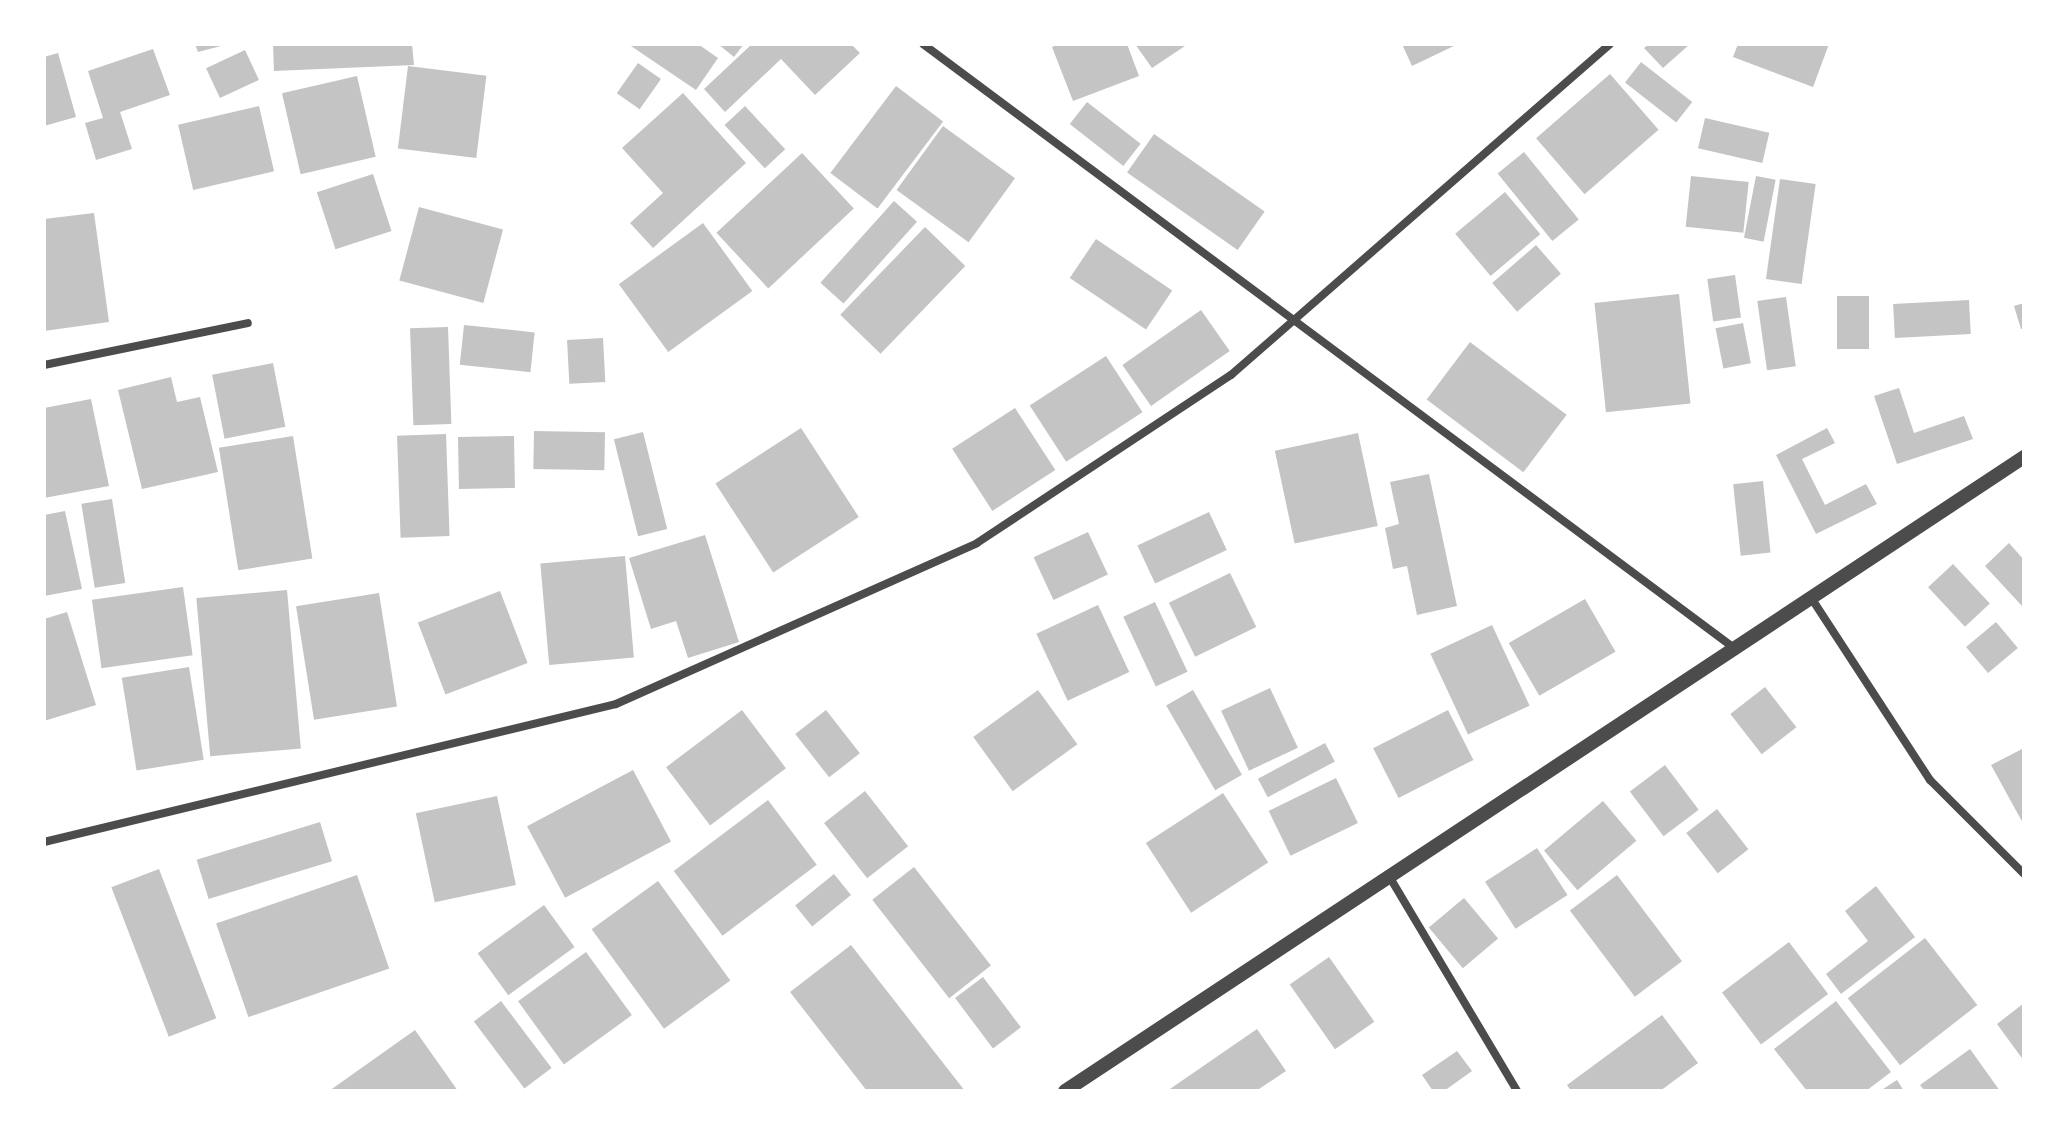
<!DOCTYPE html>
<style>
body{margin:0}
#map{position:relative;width:2068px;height:1135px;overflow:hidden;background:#fff;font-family:Arial,sans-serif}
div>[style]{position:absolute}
.building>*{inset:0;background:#c4c4c4;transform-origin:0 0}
.minor>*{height:8px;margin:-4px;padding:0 4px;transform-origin:4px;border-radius:4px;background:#4c4c4c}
.tertiary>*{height:14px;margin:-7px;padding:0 7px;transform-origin:7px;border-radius:7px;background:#4c4c4c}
span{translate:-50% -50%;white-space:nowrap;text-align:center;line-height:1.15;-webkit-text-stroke:8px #fff;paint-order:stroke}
.frame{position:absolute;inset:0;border:46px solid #fff;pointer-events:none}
</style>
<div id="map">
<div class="building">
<div style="clip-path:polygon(195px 44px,225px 44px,225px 45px,198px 52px)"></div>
<div style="clip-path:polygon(273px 44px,412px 44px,414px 65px,274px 71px)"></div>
<div style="clip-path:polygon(628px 44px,698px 44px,718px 58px,696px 90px)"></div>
<div style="clip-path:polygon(718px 44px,744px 44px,734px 57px)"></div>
<div style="clip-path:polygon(752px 44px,851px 44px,860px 53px,815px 95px,781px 59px,725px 112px,704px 89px)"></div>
<div style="clip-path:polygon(1059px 44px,1127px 44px,1139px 76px,1073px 101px,1052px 47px)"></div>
<div style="clip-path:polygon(1135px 44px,1188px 44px,1152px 68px)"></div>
<div style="clip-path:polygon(1402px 44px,1458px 44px,1412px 66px)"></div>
<div style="clip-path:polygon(1649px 44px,1690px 44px,1663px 68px,1644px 48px)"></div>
<div style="clip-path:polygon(1738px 44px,1829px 44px,1813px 87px,1733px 57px)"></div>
<div style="clip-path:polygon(153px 49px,170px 95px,120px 112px,132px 149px,96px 160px,85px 123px,103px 118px,88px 71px)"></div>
<div style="left:245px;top:50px;width:33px;height:43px;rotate:65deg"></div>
<div style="clip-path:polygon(58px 53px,76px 117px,44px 126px,44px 57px)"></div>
<div style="left:1641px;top:62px;width:65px;height:26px;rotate:38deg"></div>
<div style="left:638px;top:63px;width:28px;height:37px;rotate:35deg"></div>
<div style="left:408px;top:66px;width:79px;height:83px;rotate:7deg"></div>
<div style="left:1610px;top:74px;width:74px;height:98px;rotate:49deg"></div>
<div style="left:357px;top:76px;width:83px;height:77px;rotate:77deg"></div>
<div style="left:896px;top:86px;width:59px;height:109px;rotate:37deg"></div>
<div style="clip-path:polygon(683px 93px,746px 163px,653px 248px,630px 223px,663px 193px,622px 148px)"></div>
<div style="left:1087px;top:102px;width:68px;height:28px;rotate:38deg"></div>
<div style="left:259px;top:106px;width:67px;height:83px;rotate:77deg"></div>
<div style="left:745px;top:106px;width:59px;height:28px;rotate:47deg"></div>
<div style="left:1705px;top:118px;width:66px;height:31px;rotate:13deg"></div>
<div style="left:943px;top:126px;width:89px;height:79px;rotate:36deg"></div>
<div style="left:1154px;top:134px;width:135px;height:47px;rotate:35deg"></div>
<div style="left:1524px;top:152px;width:87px;height:34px;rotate:51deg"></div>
<div style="left:802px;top:153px;width:76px;height:117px;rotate:47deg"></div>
<div style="left:373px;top:174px;width:60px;height:59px;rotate:72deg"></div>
<div style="left:1691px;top:176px;width:58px;height:51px;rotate:6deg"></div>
<div style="left:1756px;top:176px;width:20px;height:63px;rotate:11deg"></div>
<div style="left:1780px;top:179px;width:36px;height:101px;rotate:8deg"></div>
<div style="left:1505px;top:192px;width:55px;height:65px;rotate:50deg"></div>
<div style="left:894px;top:201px;width:31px;height:110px;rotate:42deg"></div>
<div style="left:419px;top:207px;width:87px;height:76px;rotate:15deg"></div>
<div style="clip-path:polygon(94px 213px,109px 322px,44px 331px,44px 219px)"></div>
<div style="left:703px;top:223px;width:84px;height:104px;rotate:54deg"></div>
<div style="left:925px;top:227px;width:56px;height:122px;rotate:44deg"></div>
<div style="left:1096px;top:239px;width:92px;height:47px;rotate:34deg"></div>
<div style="left:1536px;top:245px;width:38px;height:58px;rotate:49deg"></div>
<div style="left:1735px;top:275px;width:43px;height:28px;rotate:82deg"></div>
<div style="left:1679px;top:294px;width:110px;height:85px;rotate:84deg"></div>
<div style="left:1837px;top:296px;width:32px;height:53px"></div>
<div style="left:1786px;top:297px;width:70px;height:29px;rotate:82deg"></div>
<div style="left:1969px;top:300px;width:34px;height:76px;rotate:87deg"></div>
<div style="clip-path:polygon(2024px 303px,2024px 329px,2021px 329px,2014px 306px)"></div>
<div style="left:1201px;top:310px;width:50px;height:96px;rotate:55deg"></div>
<div style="left:1743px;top:323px;width:41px;height:28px;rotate:79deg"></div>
<div style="left:464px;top:325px;width:71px;height:40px;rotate:6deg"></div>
<div style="left:448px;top:327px;width:97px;height:38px;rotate:88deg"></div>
<div style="left:603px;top:338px;width:44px;height:36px;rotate:87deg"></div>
<div style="left:1470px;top:342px;width:121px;height:72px;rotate:37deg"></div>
<div style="left:1106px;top:356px;width:67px;height:91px;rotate:57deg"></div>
<div style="left:273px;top:363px;width:65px;height:62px;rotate:79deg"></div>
<div style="clip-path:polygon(171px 377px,177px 402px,200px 397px,218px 472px,142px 489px,118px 390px)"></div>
<div style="clip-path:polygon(1899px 388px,1914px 433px,1964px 416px,1973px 439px,1897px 464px,1874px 396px)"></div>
<div style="clip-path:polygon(91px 399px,109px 486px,44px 498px,44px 408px)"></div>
<div style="left:1015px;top:408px;width:74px;height:75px;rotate:57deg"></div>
<div style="left:801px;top:428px;width:106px;height:102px;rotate:57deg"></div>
<div style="clip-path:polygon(1827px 428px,1835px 443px,1802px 459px,1825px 505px,1866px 484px,1877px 504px,1816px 534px,1776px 455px)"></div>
<div style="left:534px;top:431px;width:71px;height:38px;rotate:1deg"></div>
<div style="left:643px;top:432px;width:100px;height:30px;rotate:76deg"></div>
<div style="left:1358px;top:433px;width:95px;height:85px;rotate:78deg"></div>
<div style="left:446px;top:434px;width:102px;height:49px;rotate:88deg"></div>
<div style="left:293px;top:436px;width:124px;height:75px;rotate:81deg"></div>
<div style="left:514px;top:436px;width:52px;height:56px;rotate:89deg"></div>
<div style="clip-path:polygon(1429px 474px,1457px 606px,1417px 615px,1407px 566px,1393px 569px,1385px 528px,1399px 524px,1390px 482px)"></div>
<div style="left:1763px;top:481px;width:72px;height:30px;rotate:84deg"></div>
<div style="left:112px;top:499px;width:85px;height:31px;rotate:81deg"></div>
<div style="clip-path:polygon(65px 511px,82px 589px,44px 596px,44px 515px)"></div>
<div style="left:1209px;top:512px;width:42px;height:79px;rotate:65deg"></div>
<div style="left:1088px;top:532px;width:47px;height:60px;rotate:65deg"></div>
<div style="clip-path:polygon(705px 535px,739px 642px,688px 658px,676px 621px,651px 629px,629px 558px)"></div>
<div style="clip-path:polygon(2009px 543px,2024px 560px,2022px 606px,1985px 566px)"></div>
<div style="left:625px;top:556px;width:102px;height:85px;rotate:85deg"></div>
<div style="left:1953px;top:564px;width:54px;height:34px;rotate:47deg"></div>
<div style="left:1230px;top:573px;width:60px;height:68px;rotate:64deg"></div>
<div style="left:183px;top:587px;width:69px;height:92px;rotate:82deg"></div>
<div style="left:287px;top:590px;width:159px;height:91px;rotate:85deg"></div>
<div style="left:500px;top:591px;width:77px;height:88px;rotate:69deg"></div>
<div style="left:379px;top:593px;width:115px;height:84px;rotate:81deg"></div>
<div style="left:1585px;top:599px;width:61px;height:88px;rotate:60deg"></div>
<div style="left:1155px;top:602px;width:77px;height:35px;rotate:65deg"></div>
<div style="left:1098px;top:605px;width:74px;height:68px;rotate:65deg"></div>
<div style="clip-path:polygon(67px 612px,96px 705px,44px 721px,44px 619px)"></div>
<div style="left:1996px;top:622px;width:34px;height:39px;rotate:50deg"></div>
<div style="left:1492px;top:625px;width:89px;height:68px;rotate:65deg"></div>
<div style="left:189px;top:667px;width:94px;height:68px;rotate:81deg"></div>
<div style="left:1765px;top:687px;width:51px;height:44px;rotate:52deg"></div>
<div style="left:1270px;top:688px;width:66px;height:54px;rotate:65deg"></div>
<div style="left:1038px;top:690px;width:67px;height:80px;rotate:54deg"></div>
<div style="left:1193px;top:690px;width:98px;height:31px;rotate:60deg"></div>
<div style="left:742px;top:710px;width:73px;height:95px;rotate:53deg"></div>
<div style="left:826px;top:710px;width:55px;height:39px;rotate:52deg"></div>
<div style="left:1448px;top:710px;width:56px;height:84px;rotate:63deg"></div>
<div style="left:1325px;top:743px;width:21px;height:76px;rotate:62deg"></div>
<div style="clip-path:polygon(2024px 748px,2024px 825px,1991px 765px)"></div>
<div style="left:1665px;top:765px;width:56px;height:44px;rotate:53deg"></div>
<div style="left:633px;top:770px;width:81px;height:120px;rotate:62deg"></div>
<div style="left:1336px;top:778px;width:50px;height:75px;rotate:64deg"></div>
<div style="left:865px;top:791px;width:70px;height:52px;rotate:52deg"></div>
<div style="left:1223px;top:793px;width:83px;height:92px;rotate:57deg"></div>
<div style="left:497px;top:796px;width:91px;height:83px;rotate:78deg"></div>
<div style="left:768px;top:800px;width:81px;height:118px;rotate:53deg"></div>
<div style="left:1603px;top:801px;width:52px;height:77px;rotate:50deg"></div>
<div style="left:1717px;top:809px;width:51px;height:39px;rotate:52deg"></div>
<div style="left:320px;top:822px;width:41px;height:129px;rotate:73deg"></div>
<div style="left:1537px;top:848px;width:56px;height:62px;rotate:57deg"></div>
<div style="left:914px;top:867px;width:125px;height:53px;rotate:52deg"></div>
<div style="left:159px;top:869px;width:160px;height:51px;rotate:69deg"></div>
<div style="left:834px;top:874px;width:27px;height:50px;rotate:51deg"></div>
<div style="left:357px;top:875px;width:99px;height:149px;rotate:71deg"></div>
<div style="left:1617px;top:875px;width:108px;height:59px;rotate:53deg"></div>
<div style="left:658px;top:881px;width:123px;height:82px;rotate:54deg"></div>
<div style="clip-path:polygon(1876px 886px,1915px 937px,1841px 994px,1826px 974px,1868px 941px,1845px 911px)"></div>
<div style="left:1464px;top:898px;width:53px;height:46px;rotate:50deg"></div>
<div style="left:544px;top:905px;width:52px;height:82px;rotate:54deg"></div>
<div style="left:1925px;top:938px;width:85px;height:98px;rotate:52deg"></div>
<div style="left:1789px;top:942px;width:65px;height:84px;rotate:53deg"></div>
<div style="clip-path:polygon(851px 945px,965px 1091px,867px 1091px,790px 992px)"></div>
<div style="left:586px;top:952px;width:78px;height:84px;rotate:54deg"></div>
<div style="left:1329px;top:957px;width:79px;height:48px;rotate:55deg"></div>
<div style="left:983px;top:977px;width:63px;height:35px;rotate:53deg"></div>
<div style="left:501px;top:1001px;width:84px;height:34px;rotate:53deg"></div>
<div style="clip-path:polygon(1836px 1001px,1891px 1072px,1866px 1091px,1807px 1091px,1774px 1049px)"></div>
<div style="clip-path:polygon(2024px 1003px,2024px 1061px,1997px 1024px)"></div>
<div style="clip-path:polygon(1662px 1015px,1698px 1063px,1660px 1091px,1571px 1091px,1567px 1085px)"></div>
<div style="clip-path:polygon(1257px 1029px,1286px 1071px,1256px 1091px,1167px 1091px)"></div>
<div style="clip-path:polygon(415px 1030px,458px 1091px,329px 1091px)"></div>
<div style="clip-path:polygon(1970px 1049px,2000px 1091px,1925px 1091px,1920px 1085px)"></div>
<div style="clip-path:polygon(1457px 1051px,1472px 1071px,1444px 1091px,1433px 1091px,1422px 1075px)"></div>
<div style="clip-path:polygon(1897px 1080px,1904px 1091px,1880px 1091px)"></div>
</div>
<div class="minor">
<div style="left:923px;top:44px;width:1010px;rotate:36.67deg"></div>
<div style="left:44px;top:365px;width:208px;rotate:-11.6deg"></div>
<div style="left:1810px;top:596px;width:220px;rotate:56.9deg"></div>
<div style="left:1930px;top:780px;width:133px;rotate:45deg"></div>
<div style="left:44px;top:842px;width:588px;rotate:-13.56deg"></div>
<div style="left:616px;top:704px;width:395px;rotate:-24deg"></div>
<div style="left:977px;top:543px;width:305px;rotate:-33.5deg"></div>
<div style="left:1231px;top:375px;width:503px;rotate:-41.13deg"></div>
<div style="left:1389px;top:876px;width:250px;rotate:59.2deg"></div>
</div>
<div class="tertiary">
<div style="left:1065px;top:1091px;width:1150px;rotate:-33.47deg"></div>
</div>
<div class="frame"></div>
</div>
